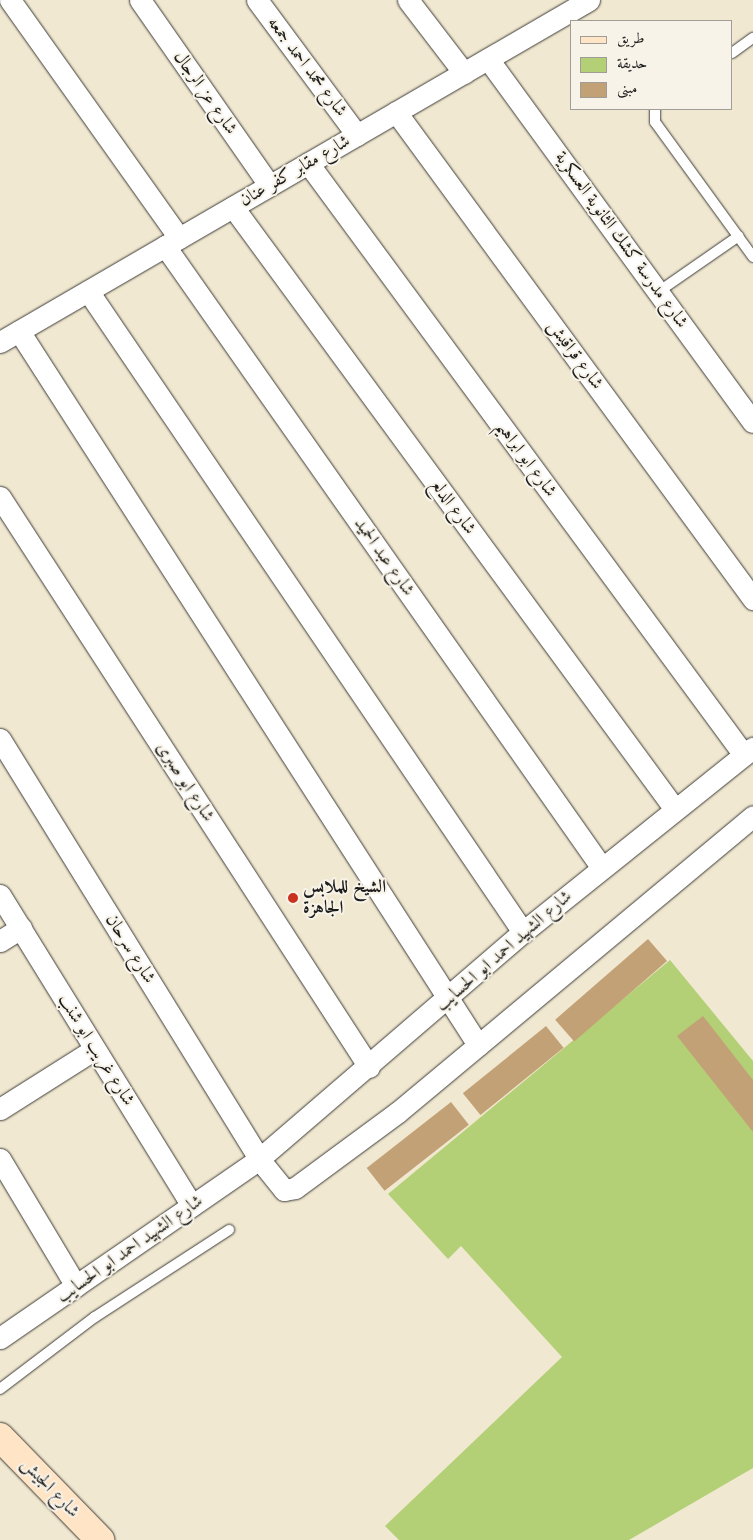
<!DOCTYPE html>
<meta charset="utf-8">
<style>
body{margin:0}
#map{position:relative;width:753px;height:1540px;overflow:hidden;background:#f1e8d1;font-family:Cardo,Amiri,serif}
div>[style]{position:absolute}
.green>*{inset:0;background:#b4d076}
.building>*{inset:0;background:#c3a176;transform-origin:0 0}
.roads{filter:drop-shadow(0 0 1px #3c3b37) drop-shadow(0 0 1px #3c3b37)}
.lane>*{height:10px;margin:-5px;padding:0 5px;transform-origin:5px;border-radius:5px;background:#fff}
.street>*{height:21px;margin:-10.5px;padding:0 10.5px;transform-origin:10.5px;border-radius:10.5px;background:#fff}
.secondary>*{height:28px;margin:-14px;padding:0 14px;transform-origin:14px;border-radius:14px;background:#ffe4c6}
.dots>*{width:14px;height:14px;translate:-50% -50%;box-sizing:border-box;border:2px solid #f7f3e8;border-radius:50%}
span{translate:-50% -50%;white-space:nowrap;text-align:center;line-height:1.15;-webkit-text-stroke:4px #f7f3e8;paint-order:stroke}
.street-label{font-size:18px;color:#1c1c1c}
.poi-label{font-size:18px;color:#1c1c1c;font-weight:700}
.left{translate:0 -50%;text-align:left}
.legend{position:absolute;left:570px;top:20px;width:162px;height:90px;box-sizing:border-box;background:#f7f3e8;border:1px solid #9f9d96;margin:0;padding:6px 9px;list-style:none;font-size:15px;color:#1c1c1c}
.legend li{display:flex;align-items:center;gap:10px;height:25px}
.legend b{width:25px;border:1px solid #9f9d96}
</style>
<div id="map">
<div class="green">
<div style="clip-path:polygon(670px 960px,753px 1061px,753px 1468px,629px 1540px,399px 1540px,385px 1526px,562px 1357px,461px 1246px,448px 1259px,388px 1194px)"></div>
</div>
<div class="building">
<div style="left:648px;top:939px;width:29px;height:123px;rotate:49deg"></div>
<div style="clip-path:polygon(703px 1016px,753px 1080px,753px 1132px,677px 1036px)"></div>
<div style="left:546px;top:1026px;width:28px;height:107px;rotate:51deg"></div>
<div style="left:451px;top:1102px;width:29px;height:107px;rotate:52deg"></div>
</div>
<div class="roads">
<div class="lane">
<div style="left:732px;top:53px;width:26px;rotate:-36deg"></div>
<div style="left:655px;top:109px;width:13px;rotate:90deg"></div>
<div style="left:655px;top:122px;width:167px;rotate:54deg"></div>
<div style="left:658px;top:292px;width:98px;rotate:-34.7deg"></div>
<div style="left:0;top:1389px;width:119px;rotate:-37.2deg"></div>
<div style="left:95px;top:1317px;width:160px;rotate:-33deg"></div>
</div>
<div class="street">
<div style="left:10px;top:0;width:292px;rotate:54.6deg"></div>
<div style="left:140px;top:0;width:226px;rotate:55.1deg"></div>
<div style="left:257px;top:0;width:168px;rotate:53.5deg"></div>
<div style="left:408px;top:0;width:92px;rotate:52.5deg"></div>
<div style="left:488px;top:59px;width:449px;rotate:53.9deg"></div>
<div style="left:396px;top:112px;width:604px;rotate:53.76deg"></div>
<div style="left:308px;top:163px;width:735px;rotate:53.63deg"></div>
<div style="left:233px;top:207px;width:745px;rotate:53.73deg"></div>
<div style="left:165px;top:246px;width:760px;rotate:54.91deg"></div>
<div style="left:88px;top:291px;width:775px;rotate:55.84deg"></div>
<div style="left:19px;top:331px;width:849px;rotate:57.26deg"></div>
<div style="left:0;top:342px;width:681px;rotate:-30.14deg"></div>
<div style="left:0;top:497px;width:679px;rotate:57.08deg"></div>
<div style="left:0;top:739px;width:493px;rotate:58.3deg"></div>
<div style="left:259px;top:1159px;width:40px;rotate:51deg"></div>
<div style="left:284px;top:1190px;width:11px;rotate:-10deg"></div>
<div style="left:295px;top:1188px;width:128px;rotate:-36.4deg"></div>
<div style="left:398px;top:1112px;width:462px;rotate:-39.8deg"></div>
<div style="left:0;top:895px;width:365px;rotate:58.3deg"></div>
<div style="left:0;top:941px;width:25px;rotate:-32deg"></div>
<div style="left:0;top:1109px;width:112px;rotate:-32.3deg"></div>
<div style="left:0;top:1159px;width:148px;rotate:59.1deg"></div>
<div style="left:0;top:1338px;width:315px;rotate:-34.6deg"></div>
<div style="left:259px;top:1159px;width:348px;rotate:-40.7deg"></div>
<div style="left:523px;top:932px;width:295px;rotate:-38.7deg"></div>
</div>
<div class="secondary">
<div style="left:0;top:1437px;width:144px;rotate:45.8deg"></div>
</div>
</div>
<div class="dots">
<div style="left:293px;top:898px;background:#c8321e"></div>
</div>
<div class="street-label">
<span style="left:307px;top:67px;rotate:53deg">شارع محمد احمد جمعه</span>
<span style="left:205px;top:93px;rotate:55deg">شارع عز الرجال</span>
<span style="left:295px;top:171px;rotate:-30deg">شارع مقابر كفر عنان</span>
<span style="left:621px;top:240px;rotate:54deg">شارع مدرسة كشك الثانوية العسكرية</span>
<span style="left:575px;top:355px;rotate:54deg">شارع قراقيش</span>
<span style="left:526px;top:459px;rotate:54deg">شارع ابو ابراهيم</span>
<span style="left:453px;top:507px;rotate:54deg">شارع الدلع</span>
<span style="left:384px;top:557px;rotate:55deg">شارع عبد الحميد</span>
<span style="left:185px;top:782px;rotate:57deg">شارع ابو صبرى</span>
<span style="left:130px;top:949px;rotate:58deg">شارع سرحان</span>
<span style="left:504px;top:951px;rotate:-41deg">شارع الشهيد احمد ابو الحسايب</span>
<span style="left:96px;top:1050px;rotate:58deg">شارع غريب ابو شنب</span>
<span style="left:130px;top:1249px;rotate:-35deg">شارع الشهيد احمد ابو الحسايب</span>
<span style="left:50px;top:1488px;rotate:46deg">شارع الجيش</span>
</div>
<div class="poi-label">
<span class="left" style="left:303px;top:898px">الشيخ للملابس<br>الجاهزة</span>
</div>
<ul class="legend">
<li><b style="height:6px;background:#ffe4c6"></b>طريق</li>
<li><b style="height:14px;background:#b4d076"></b>حديقة</li>
<li><b style="height:14px;background:#c3a176"></b>مبنى</li>
</ul>
</div>
